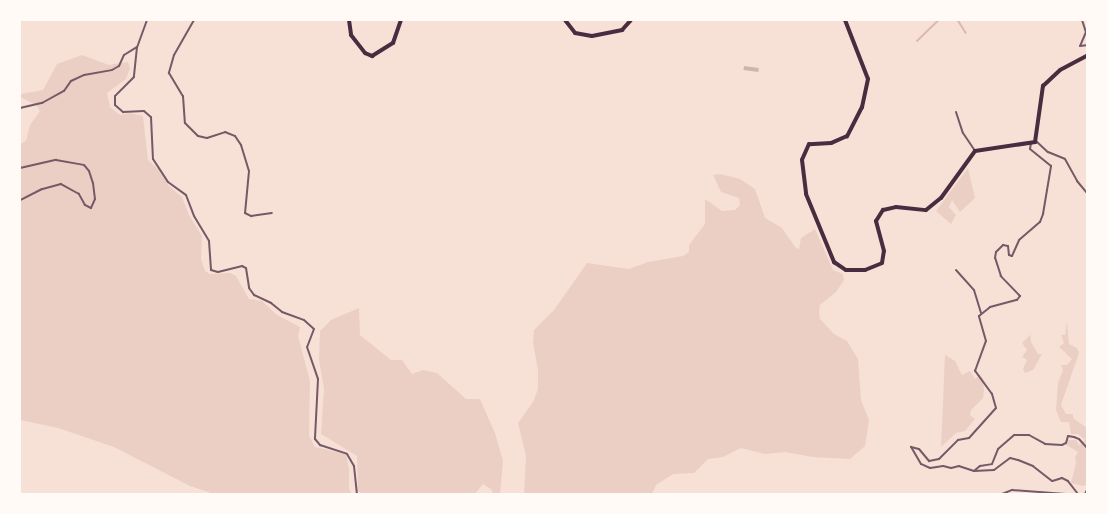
<!DOCTYPE html>
<style>
body{margin:0}
#map{position:relative;width:1107px;height:514px;overflow:hidden;background:#f7e1d7;font-family:"Fira Sans",sans-serif}
div>[style]{position:absolute}
.green>*{inset:0;background:#ebcfc5}
.stream>*{height:1.5px;margin:-0.75px;padding:0 0.75px;transform-origin:0.75px;border-radius:0.75px;background:#dcb8b0}
.building>*{inset:0;background:#ccb4b1;transform-origin:0 0}
.minor>*{height:2px;margin:-1px;padding:0 1px;transform-origin:1px;border-radius:1px;background:#755966}
.trunk>*{height:4px;margin:-2px;padding:0 2px;transform-origin:2px;border-radius:2px;background:#4a2c40}
span{translate:-50% -50%;white-space:nowrap;text-align:center;line-height:1.15;-webkit-text-stroke:4.5px #fffaf5;paint-order:stroke}
.frame{position:absolute;inset:0;border:21px solid #fffaf5;pointer-events:none}
</style>
<div id="map">
<div class="green">
<div style="clip-path:polygon(82px 55px,109px 65px,128px 62px,130px 68px,126px 79px,107px 93px,110px 107px,120px 115px,130px 113px,143px 116px,148px 160px,158px 169px,169px 186px,182px 197px,189px 215px,202px 236px,201px 259px,205px 271px,210px 274px,230px 273px,236px 276px,249px 299px,262px 301px,277px 315px,300px 327px,298px 336px,310px 381px,309px 436px,315px 447px,346px 454px,349px 469px,349px 489px,352px 494px,214px 494px,190px 486px,114px 447px,58px 428px,20px 420px,20px 144px,26px 141px,30px 125px,40px 111px,36px 105px,20px 97px,21px 94px,43px 90px,57px 64px)"></div>
<div style="clip-path:polygon(968px 168px,975px 198px,960px 212px,952px 200px,949px 207px,956px 215px,951px 224px,936px 211px)"></div>
<div style="clip-path:polygon(720px 174px,740px 179px,755px 189px,765px 218px,782px 228px,796px 248px,799px 249px,801px 238px,815px 229px,833px 270px,843px 274px,844px 280px,836px 292px,820px 305px,819px 312px,820px 319px,834px 334px,847px 341px,858px 359px,861px 400px,869px 420px,865px 446px,850px 459px,813px 457px,785px 452px,765px 454px,741px 448px,723px 457px,708px 459px,694px 473px,673px 474px,656px 485px,652px 494px,524px 494px,526px 456px,518px 423px,533px 402px,538px 389px,538px 370px,533px 343px,534px 330px,554px 310px,587px 263px,629px 269px,648px 262px,683px 256px,689px 252px,689px 245px,705px 224px,705px 199px,722px 211px,735px 210px,740px 205px,739px 198px,721px 192px,713px 175px)"></div>
<div style="clip-path:polygon(359px 308px,360px 335px,391px 360px,402px 360px,412px 374px,423px 370px,437px 373px,466px 399px,480px 399px,495px 433px,503px 461px,500px 494px,493px 494px,492px 490px,483px 484px,475px 494px,363px 494px,358px 491px,357px 456px,321px 434px,324px 389px,319px 360px,320px 331px,331px 320px)"></div>
<div style="clip-path:polygon(1067px 321px,1069px 344px,1077px 348px,1079px 353px,1061px 405px,1066px 414px,1073px 414px,1073px 418px,1087px 428px,1087px 485px,1083px 486px,1071px 483px,1076px 463px,1075px 457px,1078px 452px,1065px 444px,1067px 440px,1076px 440px,1079px 445px,1085px 440px,1078px 434px,1071px 434px,1069px 422px,1061px 422px,1056px 410px,1058px 383px,1063px 370px,1061px 365px,1067px 365px,1072px 359px,1059px 347px,1064px 343px,1061px 335px,1065px 335px)"></div>
<div style="clip-path:polygon(1030px 330px,1031px 342px,1038px 354px,1042px 354px,1033px 370px,1025px 373px,1023px 369px,1027px 360px,1022px 357px,1027px 350px,1022px 343px,1030px 335px)"></div>
<div style="clip-path:polygon(945px 355px,955px 361px,962px 375px,970px 371px,975px 379px,980px 375px,983px 379px,984px 391px,983px 398px,971px 410px,970px 415px,975px 419px,965px 431px,956px 433px,941px 447px)"></div>
</div>
<div class="stream">
<div style="left:958px;top:20px;width:15px;rotate:58deg"></div>
<div style="left:917px;top:41px;width:30px;rotate:-44deg"></div>
</div>
<div class="building">
<div style="left:744px;top:66px;width:15px;height:4px;rotate:8deg"></div>
</div>
<div class="minor">
<div style="left:147px;top:20px;width:29px;rotate:110deg"></div>
<div style="left:137px;top:47px;width:30px;rotate:96deg"></div>
<div style="left:134px;top:77px;width:27px;rotate:135deg"></div>
<div style="left:115px;top:96px;width:9px;rotate:90deg"></div>
<div style="left:115px;top:105px;width:11px;rotate:41deg"></div>
<div style="left:123px;top:112px;width:21px;rotate:-3deg"></div>
<div style="left:144px;top:111px;width:9px;rotate:41deg"></div>
<div style="left:151px;top:117px;width:42px;rotate:87.3deg"></div>
<div style="left:153px;top:159px;width:27px;rotate:57deg"></div>
<div style="left:168px;top:182px;width:22px;rotate:36deg"></div>
<div style="left:186px;top:195px;width:22px;rotate:69deg"></div>
<div style="left:194px;top:216px;width:29px;rotate:59deg"></div>
<div style="left:209px;top:241px;width:29px;rotate:86deg"></div>
<div style="left:211px;top:270px;width:7px;rotate:16deg"></div>
<div style="left:218px;top:272px;width:25px;rotate:-14deg"></div>
<div style="left:242px;top:266px;width:4px;rotate:27deg"></div>
<div style="left:246px;top:268px;width:20px;rotate:81deg"></div>
<div style="left:249px;top:288px;width:9px;rotate:54deg"></div>
<div style="left:254px;top:295px;width:19px;rotate:25deg"></div>
<div style="left:271px;top:303px;width:14px;rotate:39deg"></div>
<div style="left:282px;top:312px;width:23px;rotate:20deg"></div>
<div style="left:304px;top:320px;width:13px;rotate:42deg"></div>
<div style="left:314px;top:329px;width:19px;rotate:111deg"></div>
<div style="left:307px;top:347px;width:34px;rotate:71deg"></div>
<div style="left:318px;top:379px;width:60px;rotate:92.9deg"></div>
<div style="left:315px;top:439px;width:8px;rotate:50deg"></div>
<div style="left:320px;top:445px;width:28px;rotate:18deg"></div>
<div style="left:347px;top:454px;width:14px;rotate:60deg"></div>
<div style="left:354px;top:466px;width:28px;rotate:84deg"></div>
<div style="left:194px;top:20px;width:40px;rotate:119.7deg"></div>
<div style="left:174px;top:55px;width:19px;rotate:106deg"></div>
<div style="left:169px;top:73px;width:27px;rotate:59deg"></div>
<div style="left:183px;top:96px;width:27px;rotate:86deg"></div>
<div style="left:185px;top:123px;width:18px;rotate:45deg"></div>
<div style="left:198px;top:136px;width:9px;rotate:13deg"></div>
<div style="left:207px;top:138px;width:19px;rotate:-18deg"></div>
<div style="left:225px;top:132px;width:11px;rotate:22deg"></div>
<div style="left:235px;top:136px;width:11px;rotate:56deg"></div>
<div style="left:241px;top:145px;width:27px;rotate:73deg"></div>
<div style="left:249px;top:171px;width:42px;rotate:95.4deg"></div>
<div style="left:245px;top:213px;width:7px;rotate:27deg"></div>
<div style="left:251px;top:216px;width:21px;rotate:-8deg"></div>
<div style="left:1082px;top:20px;width:13px;rotate:72deg"></div>
<div style="left:1086px;top:32px;width:15px;rotate:113deg"></div>
<div style="left:1080px;top:46px;width:8px;rotate:-7deg"></div>
<div style="left:20px;top:108px;width:23px;rotate:-13deg"></div>
<div style="left:42px;top:103px;width:25px;rotate:-29deg"></div>
<div style="left:64px;top:91px;width:12px;rotate:-55deg"></div>
<div style="left:71px;top:81px;width:14px;rotate:-25deg"></div>
<div style="left:84px;top:75px;width:28px;rotate:-10deg"></div>
<div style="left:112px;top:70px;width:8px;rotate:-30deg"></div>
<div style="left:119px;top:66px;width:12px;rotate:-66deg"></div>
<div style="left:124px;top:55px;width:15px;rotate:-32deg"></div>
<div style="left:956px;top:112px;width:22px;rotate:72deg"></div>
<div style="left:963px;top:133px;width:22px;rotate:56deg"></div>
<div style="left:1036px;top:141px;width:16px;rotate:43deg"></div>
<div style="left:1048px;top:152px;width:18px;rotate:22deg"></div>
<div style="left:1065px;top:159px;width:25px;rotate:61deg"></div>
<div style="left:1077px;top:181px;width:17px;rotate:50deg"></div>
<div style="left:20px;top:168px;width:37px;rotate:-13deg"></div>
<div style="left:56px;top:160px;width:28px;rotate:10deg"></div>
<div style="left:84px;top:165px;width:8px;rotate:50deg"></div>
<div style="left:89px;top:171px;width:13px;rotate:72deg"></div>
<div style="left:93px;top:183px;width:16px;rotate:83deg"></div>
<div style="left:95px;top:199px;width:10px;rotate:114deg"></div>
<div style="left:91px;top:208px;width:7px;rotate:-153deg"></div>
<div style="left:85px;top:205px;width:13px;rotate:-119deg"></div>
<div style="left:79px;top:194px;width:21px;rotate:-151deg"></div>
<div style="left:61px;top:184px;width:20px;rotate:165deg"></div>
<div style="left:42px;top:189px;width:25px;rotate:153deg"></div>
<div style="left:956px;top:270px;width:27px;rotate:48deg"></div>
<div style="left:974px;top:290px;width:24px;rotate:73deg"></div>
<div style="left:974px;top:471px;width:16px;rotate:-162deg"></div>
<div style="left:959px;top:466px;width:8px;rotate:166deg"></div>
<div style="left:951px;top:468px;width:8px;rotate:-166deg"></div>
<div style="left:943px;top:466px;width:13px;rotate:171deg"></div>
<div style="left:930px;top:468px;width:10px;rotate:-156deg"></div>
<div style="left:921px;top:464px;width:20px;rotate:-120deg"></div>
<div style="left:911px;top:447px;width:8px;rotate:14deg"></div>
<div style="left:919px;top:449px;width:16px;rotate:50deg"></div>
<div style="left:929px;top:461px;width:10px;rotate:-11deg"></div>
<div style="left:939px;top:459px;width:27px;rotate:-45deg"></div>
<div style="left:958px;top:440px;width:11px;rotate:-10deg"></div>
<div style="left:969px;top:438px;width:40px;rotate:-48deg"></div>
<div style="left:996px;top:408px;width:15px;rotate:-106deg"></div>
<div style="left:992px;top:394px;width:29px;rotate:-126deg"></div>
<div style="left:975px;top:371px;width:32px;rotate:-70deg"></div>
<div style="left:986px;top:341px;width:26px;rotate:-106deg"></div>
<div style="left:979px;top:316px;width:14px;rotate:-39deg"></div>
<div style="left:990px;top:307px;width:28px;rotate:-15deg"></div>
<div style="left:1017px;top:300px;width:5px;rotate:-53deg"></div>
<div style="left:1020px;top:296px;width:28px;rotate:-134deg"></div>
<div style="left:1001px;top:276px;width:19px;rotate:-108deg"></div>
<div style="left:995px;top:258px;width:6px;rotate:-81deg"></div>
<div style="left:996px;top:252px;width:10px;rotate:-45deg"></div>
<div style="left:1003px;top:245px;width:5px;rotate:11deg"></div>
<div style="left:1008px;top:246px;width:9px;rotate:84deg"></div>
<div style="left:1009px;top:255px;width:3px;rotate:18deg"></div>
<div style="left:1012px;top:256px;width:17px;rotate:-66deg"></div>
<div style="left:1019px;top:240px;width:28px;rotate:-41deg"></div>
<div style="left:1040px;top:222px;width:9px;rotate:-69deg"></div>
<div style="left:1043px;top:214px;width:49px;rotate:-80.5deg"></div>
<div style="left:1051px;top:166px;width:27px;rotate:-141deg"></div>
<div style="left:1030px;top:149px;width:6px;rotate:-81deg"></div>
<div style="left:1002px;top:494px;width:11px;rotate:-22deg"></div>
<div style="left:1012px;top:490px;width:54px;rotate:4.2deg"></div>
<div style="left:1078px;top:494px;width:16px;rotate:-128deg"></div>
<div style="left:1068px;top:481px;width:7px;rotate:-153deg"></div>
<div style="left:1062px;top:478px;width:10px;rotate:163deg"></div>
<div style="left:1052px;top:481px;width:24px;rotate:-142deg"></div>
<div style="left:1033px;top:466px;width:16px;rotate:-158deg"></div>
<div style="left:1018px;top:460px;width:8px;rotate:-166deg"></div>
<div style="left:1010px;top:458px;width:20px;rotate:143deg"></div>
<div style="left:994px;top:470px;width:20px;rotate:177deg"></div>
<div style="left:974px;top:471px;width:8px;rotate:-40deg"></div>
<div style="left:980px;top:466px;width:12px;rotate:-9deg"></div>
<div style="left:992px;top:464px;width:16px;rotate:-68deg"></div>
<div style="left:998px;top:449px;width:21px;rotate:-41deg"></div>
<div style="left:1014px;top:435px;width:15px"></div>
<div style="left:1029px;top:435px;width:18px;rotate:29deg"></div>
<div style="left:1045px;top:444px;width:17px;rotate:3deg"></div>
<div style="left:1062px;top:445px;width:4px;rotate:-27deg"></div>
<div style="left:1066px;top:443px;width:7px;rotate:-74deg"></div>
<div style="left:1068px;top:436px;width:6px;rotate:9deg"></div>
<div style="left:1074px;top:437px;width:5px;rotate:22deg"></div>
<div style="left:1079px;top:439px;width:13px;rotate:48deg"></div>
<div style="left:1085px;top:494px;width:7px;rotate:-63deg"></div>
</div>
<div class="trunk">
<div style="left:349px;top:20px;width:15px;rotate:82deg"></div>
<div style="left:351px;top:35px;width:23px;rotate:52deg"></div>
<div style="left:365px;top:53px;width:8px;rotate:23deg"></div>
<div style="left:372px;top:56px;width:25px;rotate:-32deg"></div>
<div style="left:393px;top:43px;width:24px;rotate:-71deg"></div>
<div style="left:565px;top:20px;width:16px;rotate:52deg"></div>
<div style="left:575px;top:33px;width:17px;rotate:10deg"></div>
<div style="left:592px;top:36px;width:31px;rotate:-11deg"></div>
<div style="left:622px;top:30px;width:13px;rotate:-48deg"></div>
<div style="left:845px;top:20px;width:63px;rotate:68.7deg"></div>
<div style="left:868px;top:79px;width:29px;rotate:102deg"></div>
<div style="left:862px;top:107px;width:33px;rotate:117deg"></div>
<div style="left:847px;top:136px;width:17px;rotate:156deg"></div>
<div style="left:831px;top:143px;width:22px;rotate:177deg"></div>
<div style="left:809px;top:144px;width:17px;rotate:114deg"></div>
<div style="left:802px;top:160px;width:34px;rotate:83deg"></div>
<div style="left:806px;top:194px;width:74px;rotate:67.6deg"></div>
<div style="left:834px;top:262px;width:14px;rotate:34deg"></div>
<div style="left:846px;top:270px;width:19px"></div>
<div style="left:865px;top:270px;width:18px;rotate:-22deg"></div>
<div style="left:882px;top:263px;width:12px;rotate:-81deg"></div>
<div style="left:884px;top:251px;width:31px;rotate:-105deg"></div>
<div style="left:876px;top:221px;width:13px;rotate:-58deg"></div>
<div style="left:883px;top:210px;width:13px;rotate:-13deg"></div>
<div style="left:896px;top:207px;width:30px;rotate:6deg"></div>
<div style="left:926px;top:210px;width:19px;rotate:-39deg"></div>
<div style="left:941px;top:198px;width:58px;rotate:-54.1deg"></div>
<div style="left:975px;top:151px;width:61px;rotate:-8.5deg"></div>
<div style="left:1035px;top:142px;width:57px;rotate:-81.9deg"></div>
<div style="left:1043px;top:86px;width:23px;rotate:-43deg"></div>
<div style="left:1060px;top:70px;width:32px;rotate:-28deg"></div>
</div>
<div class="frame"></div>
</div>
